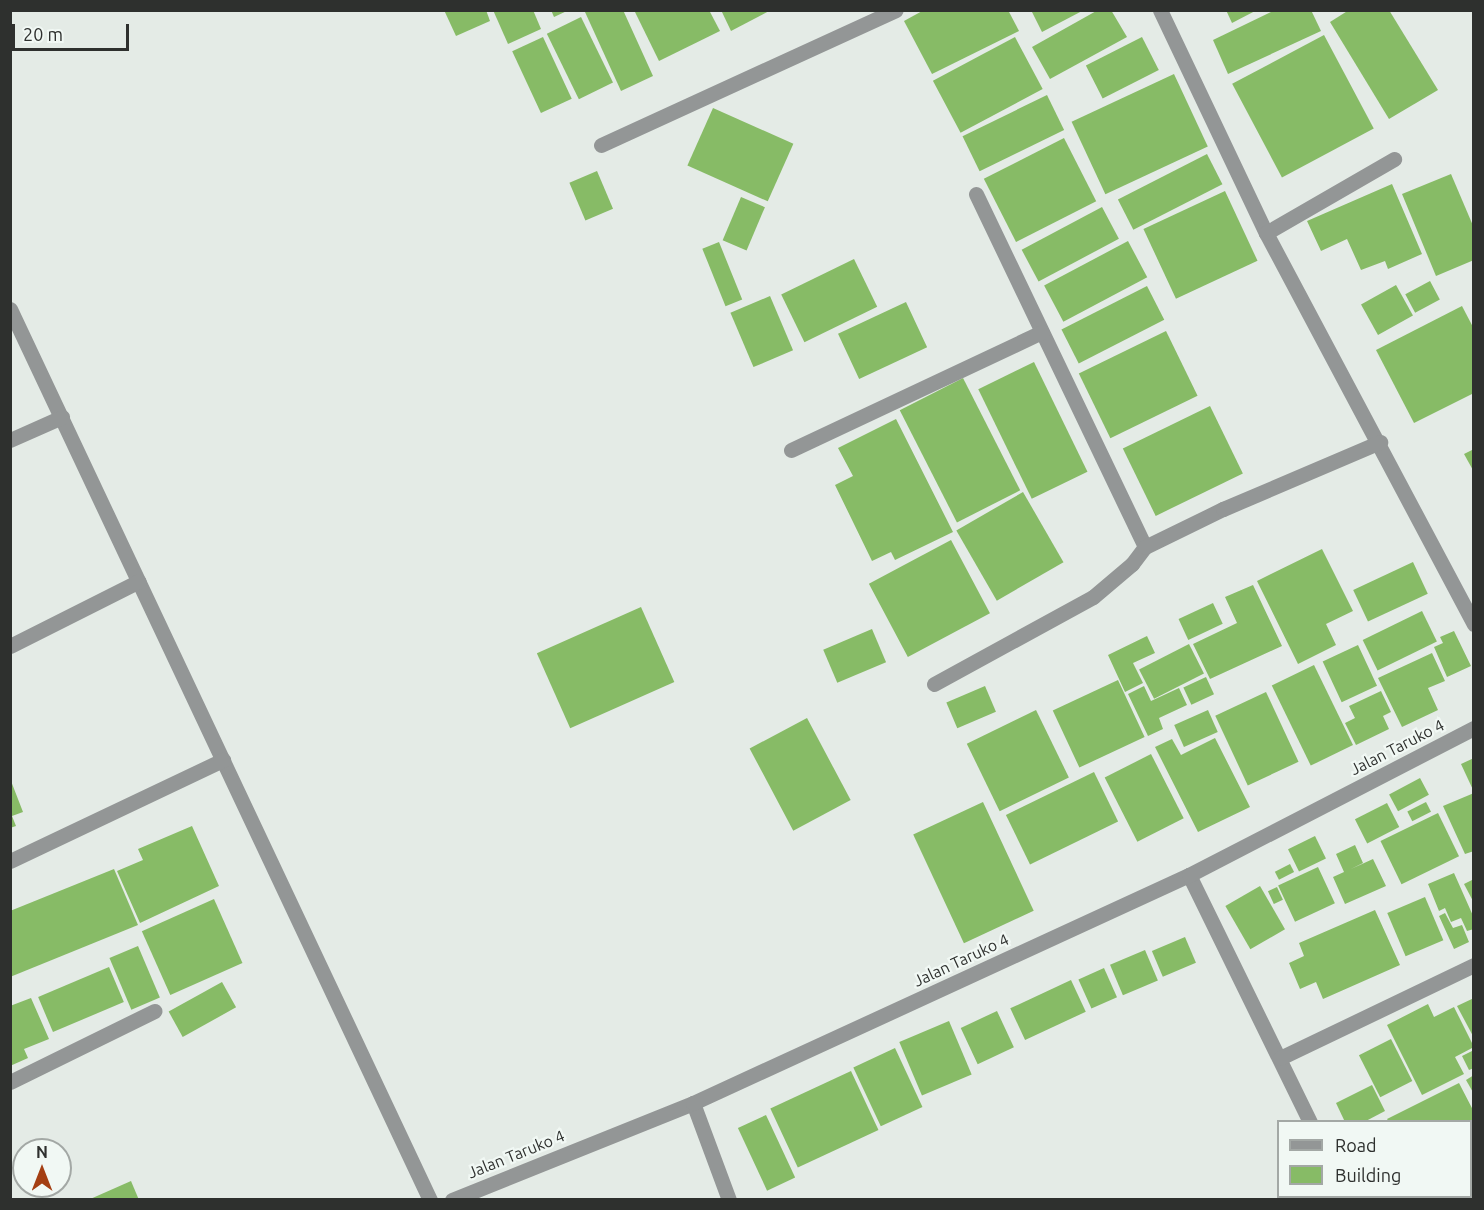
<!DOCTYPE html>
<style>
body{margin:0}
#map{position:relative;width:1484px;height:1210px;overflow:hidden;background:#e4ebe6;font-family:Ubuntu,sans-serif}
div>[style]{position:absolute}
.building>*{inset:0;background:#87bb66;transform-origin:0 0}
.minor>*{height:15px;margin:-7.5px;padding:0 7.5px;transform-origin:7.5px;border-radius:7.5px;background:#939696}
span{translate:-50% -50%;white-space:nowrap;text-align:center;line-height:1.15;-webkit-text-stroke:4.5px #f1f8f4;paint-order:stroke}
.street-label{font-size:16px;color:#2e302e}
.frame{position:absolute;inset:0;border:12px solid #2e302e;pointer-events:none}
.legend{position:absolute;left:1277px;top:1120px;width:195px;height:78px;box-sizing:border-box;background:#f1f8f4;border:2px solid #a3a8a5;margin:0;padding:8px 10px;list-style:none;font-size:18px;color:#2e302e}
.legend li{display:flex;align-items:center;gap:12px;height:30px}
.legend b{width:30px;border:2px solid #a3a8a5}
.north{position:absolute;left:12px;top:1138px;width:60px;height:60px;box-sizing:border-box;background:#f1f8f4;border:2px solid #a3a8a5;border-radius:50%;rotate:0deg;font-size:16px;font-weight:700;line-height:24px;text-align:center;color:#2e302e}
.north::after{content:'';display:block;margin:auto;width:21px;height:27px;background:#a43f13;clip-path:polygon(50% 0,100% 100%,50% 72%,0 100%)}
.scale{position:absolute;left:12px;top:24px;width:117px;height:27px;box-sizing:border-box;border:3px solid #2e302e;border-top:0;padding-left:8px;font-size:18px;line-height:21px;white-space:nowrap;color:#2e302e;-webkit-text-stroke:4px #f1f8f4;paint-order:stroke}
</style>
<div id="map">
<div class="building">
<div style="clip-path:polygon(444px 10px,486px 10px,490px 21px,456px 36px)"></div>
<div style="clip-path:polygon(493px 10px,533px 10px,541px 29px,508px 44px)"></div>
<div style="clip-path:polygon(551px 10px,569px 10px,554px 17px)"></div>
<div style="clip-path:polygon(623px 10px,653px 76px,621px 91px,585px 12px)"></div>
<div style="clip-path:polygon(634px 10px,709px 10px,720px 31px,659px 61px)"></div>
<div style="clip-path:polygon(721px 10px,771px 10px,731px 31px)"></div>
<div style="clip-path:polygon(924px 10px,1008px 10px,1019px 31px,932px 74px,904px 21px)"></div>
<div style="clip-path:polygon(1031px 10px,1084px 10px,1042px 32px)"></div>
<div style="clip-path:polygon(1098px 10px,1111px 10px,1127px 37px,1050px 79px,1032px 47px)"></div>
<div style="clip-path:polygon(1226px 10px,1257px 10px,1232px 23px)"></div>
<div style="clip-path:polygon(1275px 10px,1311px 10px,1321px 31px,1228px 74px,1213px 40px)"></div>
<div style="clip-path:polygon(1349px 10px,1389px 10px,1438px 90px,1389px 119px,1330px 22px)"></div>
<div style="left:581px;top:17px;width:73px;height:38px;rotate:64deg"></div>
<div style="left:1324px;top:35px;width:106px;height:104px;rotate:62deg"></div>
<div style="left:543px;top:37px;width:68px;height:34px;rotate:65deg"></div>
<div style="left:1015px;top:37px;width:59px;height:93px;rotate:62deg"></div>
<div style="left:1142px;top:37px;width:37px;height:63px;rotate:63deg"></div>
<div style="left:1174px;top:74px;width:80px;height:113px;rotate:65deg"></div>
<div style="left:1047px;top:95px;width:39px;height:94px;rotate:64deg"></div>
<div style="left:713px;top:108px;width:88px;height:63px;rotate:24deg"></div>
<div style="left:1064px;top:138px;width:71px;height:90px;rotate:63deg"></div>
<div style="left:1207px;top:154px;width:34px;height:100px;rotate:63deg"></div>
<div style="left:597px;top:171px;width:41px;height:30px;rotate:67deg"></div>
<div style="clip-path:polygon(1451px 174px,1474px 228px,1474px 260px,1436px 276px,1402px 194px)"></div>
<div style="clip-path:polygon(1392px 184px,1422px 254px,1388px 269px,1385px 261px,1361px 270px,1347px 239px,1321px 251px,1307px 221px)"></div>
<div style="left:1225px;top:191px;width:77px;height:90px;rotate:65deg"></div>
<div style="left:741px;top:197px;width:26px;height:47px;rotate:23deg"></div>
<div style="left:1102px;top:207px;width:36px;height:91px;rotate:62deg"></div>
<div style="left:1128px;top:241px;width:41px;height:95px;rotate:62deg"></div>
<div style="left:719px;top:242px;width:62px;height:18px;rotate:68deg"></div>
<div style="left:854px;top:259px;width:53px;height:81px;rotate:64deg"></div>
<div style="left:1430px;top:281px;width:21px;height:28px;rotate:62deg"></div>
<div style="left:1396px;top:285px;width:35px;height:40px;rotate:61deg"></div>
<div style="left:1147px;top:286px;width:38px;height:96px;rotate:63deg"></div>
<div style="left:770px;top:296px;width:59px;height:43px;rotate:67deg"></div>
<div style="left:906px;top:302px;width:50px;height:75px;rotate:65deg"></div>
<div style="clip-path:polygon(1462px 306px,1474px 329px,1474px 393px,1414px 423px,1376px 350px)"></div>
<div style="left:1166px;top:331px;width:72px;height:97px;rotate:64deg"></div>
<div style="left:1034px;top:362px;width:122px;height:62px;rotate:64deg"></div>
<div style="left:963px;top:378px;width:126px;height:71px;rotate:63deg"></div>
<div style="left:1210px;top:406px;width:75px;height:97px;rotate:64deg"></div>
<div style="clip-path:polygon(896px 419px,953px 532px,895px 560px,891px 552px,872px 561px,835px 485px,853px 476px,838px 448px)"></div>
<div style="clip-path:polygon(1474px 449px,1474px 472px,1464px 454px)"></div>
<div style="left:1023px;top:492px;width:81px;height:77px;rotate:60deg"></div>
<div style="left:951px;top:540px;width:83px;height:93px;rotate:62deg"></div>
<div style="clip-path:polygon(1322px 549px,1353px 611px,1326px 624px,1336px 645px,1298px 664px,1257px 581px)"></div>
<div style="left:1413px;top:562px;width:35px;height:66px;rotate:65deg"></div>
<div style="clip-path:polygon(1253px 585px,1282px 646px,1210px 679px,1193px 644px,1237px 623px,1225px 597px)"></div>
<div style="left:1213px;top:603px;width:23px;height:38px;rotate:65deg"></div>
<div style="left:641px;top:607px;width:82px;height:114px;rotate:66deg"></div>
<div style="left:1422px;top:611px;width:34px;height:66px;rotate:64deg"></div>
<div style="left:872px;top:629px;width:36px;height:53px;rotate:67deg"></div>
<div style="clip-path:polygon(1454px 631px,1471px 666px,1447px 677px,1434px 647px,1443px 643px,1440px 637px)"></div>
<div style="clip-path:polygon(1147px 636px,1155px 653px,1133px 663px,1143px 683px,1125px 692px,1108px 655px)"></div>
<div style="left:1189px;top:644px;width:33px;height:56px;rotate:63deg"></div>
<div style="left:1358px;top:645px;width:45px;height:39px;rotate:65deg"></div>
<div style="clip-path:polygon(1432px 653px,1445px 681px,1428px 688px,1438px 710px,1402px 727px,1378px 678px)"></div>
<div style="left:1314px;top:665px;width:89px;height:47px;rotate:64deg"></div>
<div style="left:1206px;top:677px;width:19px;height:25px;rotate:65deg"></div>
<div style="left:1118px;top:680px;width:63px;height:72px;rotate:65deg"></div>
<div style="left:985px;top:686px;width:28px;height:42px;rotate:67deg"></div>
<div style="clip-path:polygon(1144px 686px,1151px 701px,1179px 688px,1187px 705px,1159px 718px,1163px 729px,1148px 736px,1128px 694px)"></div>
<div style="clip-path:polygon(1381px 691px,1391px 712px,1383px 716px,1389px 729px,1356px 745px,1345px 723px,1355px 718px,1349px 706px)"></div>
<div style="left:1266px;top:692px;width:77px;height:56px;rotate:65deg"></div>
<div style="left:1036px;top:710px;width:75px;height:77px;rotate:64deg"></div>
<div style="left:1208px;top:710px;width:24px;height:37px;rotate:66deg"></div>
<div style="left:807px;top:718px;width:93px;height:65px;rotate:62deg"></div>
<div style="clip-path:polygon(1215px 738px,1250px 807px,1198px 832px,1155px 747px,1172px 739px,1181px 755px)"></div>
<div style="left:1151px;top:754px;width:72px;height:52px;rotate:63deg"></div>
<div style="clip-path:polygon(1474px 758px,1474px 792px,1461px 764px)"></div>
<div style="left:1094px;top:772px;width:55px;height:98px;rotate:64deg"></div>
<div style="left:1420px;top:778px;width:19px;height:35px;rotate:62deg"></div>
<div style="clip-path:polygon(11px 781px,23px 812px,12px 816px,16px 826px,10px 828px)"></div>
<div style="clip-path:polygon(1474px 793px,1474px 851px,1465px 854px,1443px 806px)"></div>
<div style="left:983px;top:802px;width:120px;height:77px;rotate:65deg"></div>
<div style="left:1426px;top:802px;width:11px;height:21px;rotate:63deg"></div>
<div style="left:1387px;top:803px;width:27px;height:36px;rotate:63deg"></div>
<div style="left:1438px;top:813px;width:48px;height:64px;rotate:64deg"></div>
<div style="clip-path:polygon(192px 826px,219px 886px,140px 923px,117px 871px,143px 860px,138px 849px)"></div>
<div style="left:1315px;top:836px;width:25px;height:30px;rotate:64deg"></div>
<div style="clip-path:polygon(1355px 845px,1363px 863px,1351px 869px,1373px 859px,1386px 886px,1345px 904px,1333px 877px,1344px 872px,1336px 854px)"></div>
<div style="left:1290px;top:864px;width:9px;height:17px;rotate:63deg"></div>
<div style="left:1318px;top:867px;width:40px;height:44px;rotate:65deg"></div>
<div style="clip-path:polygon(114px 869px,138px 925px,10px 977px,10px 911px)"></div>
<div style="clip-path:polygon(1454px 873px,1474px 918px,1474px 929px,1467px 931px,1461px 918px,1451px 922px,1445px 908px,1439px 911px,1428px 884px)"></div>
<div style="clip-path:polygon(1474px 879px,1474px 903px,1464px 884px)"></div>
<div style="left:1260px;top:886px;width:50px;height:40px;rotate:60deg"></div>
<div style="left:1277px;top:887px;width:14px;height:10px;rotate:65deg"></div>
<div style="left:1425px;top:897px;width:47px;height:41px;rotate:67deg"></div>
<div style="left:214px;top:899px;width:70px;height:79px;rotate:66deg"></div>
<div style="clip-path:polygon(1375px 910px,1400px 965px,1323px 999px,1316px 982px,1300px 989px,1289px 963px,1304px 956px,1299px 943px)"></div>
<div style="clip-path:polygon(1445px 913px,1453px 928px,1462px 925px,1469px 942px,1454px 949px,1439px 916px)"></div>
<div style="left:1185px;top:937px;width:28px;height:36px;rotate:67deg"></div>
<div style="left:138px;top:946px;width:56px;height:31px;rotate:67deg"></div>
<div style="left:1145px;top:950px;width:33px;height:38px;rotate:67deg"></div>
<div style="left:109px;top:967px;width:38px;height:77px;rotate:67deg"></div>
<div style="left:1104px;top:968px;width:32px;height:28px;rotate:66deg"></div>
<div style="left:1071px;top:980px;width:35px;height:67px;rotate:65deg"></div>
<div style="left:222px;top:982px;width:29px;height:61px;rotate:61deg"></div>
<div style="clip-path:polygon(31px 998px,49px 1039px,24px 1049px,28px 1058px,10px 1066px,10px 1006px)"></div>
<div style="clip-path:polygon(1474px 998px,1474px 1038px,1457px 1006px)"></div>
<div style="clip-path:polygon(1428px 1004px,1434px 1017px,1454px 1007px,1474px 1047px,1455px 1057px,1464px 1074px,1422px 1095px,1387px 1025px)"></div>
<div style="left:997px;top:1011px;width:40px;height:40px;rotate:65deg"></div>
<div style="left:949px;top:1021px;width:58px;height:54px;rotate:67deg"></div>
<div style="left:1391px;top:1039px;width:47px;height:36px;rotate:63deg"></div>
<div style="left:895px;top:1048px;width:65px;height:46px;rotate:65deg"></div>
<div style="clip-path:polygon(1474px 1050px,1474px 1068px,1469px 1070px,1462px 1056px)"></div>
<div style="left:851px;top:1071px;width:65px;height:89px;rotate:65deg"></div>
<div style="clip-path:polygon(1474px 1075px,1474px 1094px,1466px 1080px)"></div>
<div style="clip-path:polygon(1459px 1083px,1474px 1112px,1474px 1134px,1470px 1136px,1470px 1122px,1389px 1122px,1387px 1119px)"></div>
<div style="clip-path:polygon(1372px 1085px,1385px 1111px,1364px 1122px,1345px 1122px,1336px 1103px)"></div>
<div style="left:766px;top:1115px;width:69px;height:31px;rotate:65deg"></div>
<div style="clip-path:polygon(131px 1181px,139px 1200px,88px 1200px)"></div>
<div style="clip-path:polygon(1376px 1196px,1391px 1196px,1386px 1200px)"></div>
</div>
<div class="minor">
<div style="left:1160px;top:10px;width:247px;rotate:64.6deg"></div>
<div style="left:1266px;top:233px;width:443px;rotate:62deg"></div>
<div style="left:601px;top:145px;width:324px;rotate:-24.6deg"></div>
<div style="left:976px;top:194px;width:391px;rotate:64.4deg"></div>
<div style="left:1266px;top:233px;width:148px;rotate:-30deg"></div>
<div style="left:10px;top:309px;width:985px;rotate:64.76deg"></div>
<div style="left:10px;top:440px;width:57px;rotate:-23.9deg"></div>
<div style="left:791px;top:450px;width:277px;rotate:-25.2deg"></div>
<div style="left:10px;top:646px;width:144px;rotate:-26.7deg"></div>
<div style="left:934px;top:684px;width:181px;rotate:-28.7deg"></div>
<div style="left:1093px;top:597px;width:51px;rotate:-40.2deg"></div>
<div style="left:1132px;top:564px;width:21px;rotate:-53deg"></div>
<div style="left:1145px;top:547px;width:87px;rotate:-26deg"></div>
<div style="left:1223px;top:509px;width:171px;rotate:-23.1deg"></div>
<div style="left:10px;top:861px;width:236px;rotate:-25.4deg"></div>
<div style="left:1189px;top:875px;width:275px;rotate:63.9deg"></div>
<div style="left:1280px;top:1058px;width:215px;rotate:-25.6deg"></div>
<div style="left:10px;top:1082px;width:161px;rotate:-26.2deg"></div>
<div style="left:693px;top:1103px;width:103px;rotate:69.6deg"></div>
<div style="left:1470px;top:1181px;width:4px;rotate:-14deg"></div>
<div style="left:1345px;top:1196px;width:4px;rotate:63deg"></div>
<div style="left:452px;top:1200px;width:260px;rotate:-21.9deg"></div>
<div style="left:693px;top:1103px;width:546px;rotate:-24.69deg"></div>
<div style="left:1189px;top:875px;width:321px;rotate:-27.3deg"></div>
<div style="left:1434px;top:1200px;width:7px;rotate:-34deg"></div>
</div>
<div class="street-label">
<span style="left:1397px;top:747px;rotate:-27deg">Jalan Taruko 4</span>
<span style="left:961px;top:960px;rotate:-25deg">Jalan Taruko 4</span>
<span style="left:516px;top:1154px;rotate:-22deg">Jalan Taruko 4</span>
</div>
<div class="frame"></div>
<ul class="legend">
<li><b style="height:8px;background:#939696"></b>Road</li>
<li><b style="height:16px;background:#87bb66"></b>Building</li>
</ul>
<div class="north">N</div>
<div class="scale">20 m</div>
</div>
